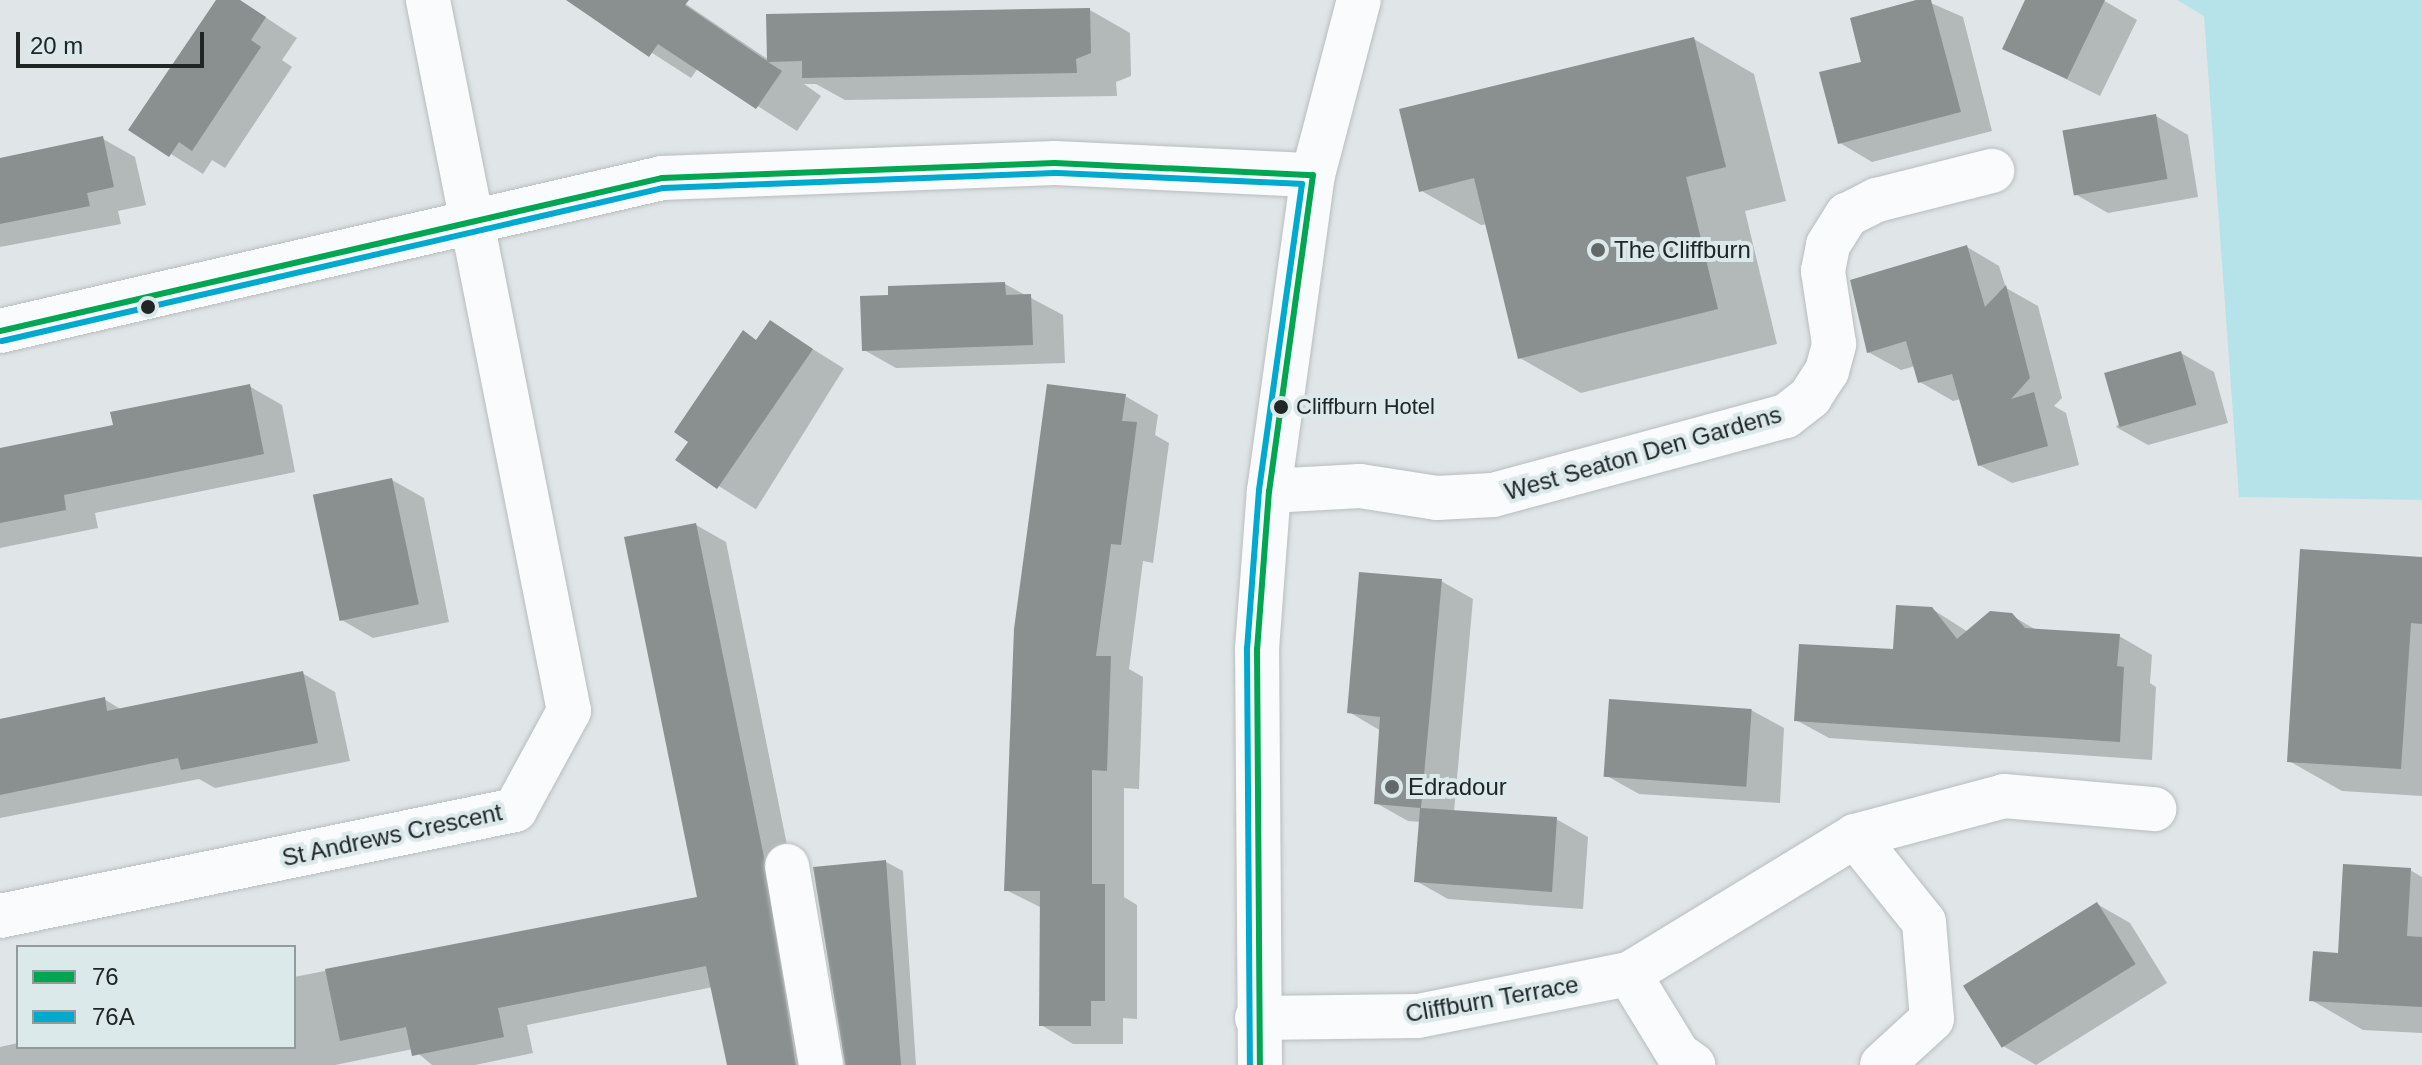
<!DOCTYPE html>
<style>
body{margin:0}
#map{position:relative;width:2422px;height:1065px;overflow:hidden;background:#e0e6e8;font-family:Helvetica,sans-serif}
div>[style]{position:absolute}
.green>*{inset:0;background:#b5e3e9}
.shadow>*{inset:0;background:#0003;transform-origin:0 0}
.building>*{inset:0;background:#8a8f90;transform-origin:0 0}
.roads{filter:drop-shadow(0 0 2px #b8bdbe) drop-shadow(0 0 2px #b8bdbe)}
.minor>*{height:44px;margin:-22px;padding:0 22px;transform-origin:22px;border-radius:22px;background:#fafbfc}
.bus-1>*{height:6px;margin:-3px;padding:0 3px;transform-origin:3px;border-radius:3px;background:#00a651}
.bus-2>*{height:6px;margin:-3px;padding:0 3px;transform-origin:3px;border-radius:3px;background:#00a9ce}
.dots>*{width:22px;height:22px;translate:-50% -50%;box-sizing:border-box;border:4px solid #dce9eb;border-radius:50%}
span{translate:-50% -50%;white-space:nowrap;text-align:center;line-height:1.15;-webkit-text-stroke:8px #dce9eb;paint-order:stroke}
.bus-label{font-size:22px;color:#202525}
.left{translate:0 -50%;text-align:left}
.poi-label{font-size:24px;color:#202525}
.street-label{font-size:24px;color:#202525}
.legend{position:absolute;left:16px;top:945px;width:280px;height:104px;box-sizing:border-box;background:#dce9eb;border:2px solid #919b9c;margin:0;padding:10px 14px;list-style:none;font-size:24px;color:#202525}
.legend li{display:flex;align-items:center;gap:16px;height:40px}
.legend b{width:40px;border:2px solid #919b9c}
.scale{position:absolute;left:16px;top:32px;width:188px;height:36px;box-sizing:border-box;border:4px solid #202525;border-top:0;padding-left:10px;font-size:24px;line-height:28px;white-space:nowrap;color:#202525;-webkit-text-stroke:6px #dce9eb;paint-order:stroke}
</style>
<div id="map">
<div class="green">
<div style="clip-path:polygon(2177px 0,2422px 0,2422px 500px,2239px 497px,2204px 16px)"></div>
</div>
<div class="shadow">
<div style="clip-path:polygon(218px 0,239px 0,297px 38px,282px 60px,292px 67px,225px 168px,212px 160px,203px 174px,131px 129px)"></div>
<div style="clip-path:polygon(570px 0,680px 0,769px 60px,1090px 10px,1130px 33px,1131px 76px,1116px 82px,1117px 96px,845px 100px,816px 84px,804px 84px,821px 96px,797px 131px,698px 68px,691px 78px)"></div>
<div style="clip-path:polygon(1924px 0,1963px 17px,1992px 131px,1872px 162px,1840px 143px,1864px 63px)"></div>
<div style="clip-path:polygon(2027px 0,2103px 0,2137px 20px,2100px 96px,2005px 49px)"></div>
<div style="clip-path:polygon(1694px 39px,1754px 74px,1786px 201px,1745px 211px,1777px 344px,1581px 393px,1520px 358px,1488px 224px,1481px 225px,1420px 190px)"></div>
<div style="clip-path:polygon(2156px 116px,2188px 135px,2198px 197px,2108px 213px,2075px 194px)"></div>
<div style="clip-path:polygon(103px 139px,135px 157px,146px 205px,118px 211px,121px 224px,0 247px,0 160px)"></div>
<div style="clip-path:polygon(1967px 247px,1999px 266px,2006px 288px,2038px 306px,2062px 398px,2054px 406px,2066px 413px,2079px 465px,2012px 483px,1979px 465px,1961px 399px,1953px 401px,1920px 382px,1915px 366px,1901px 370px,1868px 352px)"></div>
<div style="clip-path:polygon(1005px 284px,1063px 315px,1065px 363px,896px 368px,864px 350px)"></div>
<div style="left:771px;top:323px;width:86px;height:166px;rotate:32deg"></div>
<div style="clip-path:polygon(2181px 353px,2214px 372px,2228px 423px,2148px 445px,2116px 427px)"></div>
<div style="clip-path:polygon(249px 386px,282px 405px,295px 472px,95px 513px,98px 528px,0 548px,0 450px,115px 426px)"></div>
<div style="clip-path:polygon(1125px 396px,1158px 415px,1155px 435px,1169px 443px,1153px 563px,1143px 561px,1129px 669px,1143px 677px,1139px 789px,1124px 788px,1124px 897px,1137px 905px,1137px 1019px,1123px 1018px,1123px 1044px,1073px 1044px,1041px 1025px,1042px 908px,1006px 890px)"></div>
<div style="clip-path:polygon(392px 480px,424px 498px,449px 622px,373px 638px,340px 619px)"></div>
<div style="clip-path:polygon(696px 525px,726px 542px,793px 875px,824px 1065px,729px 1065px,713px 987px,527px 1025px,533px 1053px,475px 1065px,432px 1065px,413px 1049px,335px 1065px,0 1065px,0 1047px,18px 1043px,294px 1047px,294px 977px,699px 898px)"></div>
<div style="clip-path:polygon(2422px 559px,2422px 796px,2342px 791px,2289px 761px)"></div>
<div style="clip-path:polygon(1441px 581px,1473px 599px,1454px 812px,1556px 819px,1588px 837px,1583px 909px,1448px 899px,1416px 881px,1421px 822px,1408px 821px,1376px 803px,1381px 731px,1349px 712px)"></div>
<div style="clip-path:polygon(1932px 609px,1968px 632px,2011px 615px,2038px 631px,2119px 636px,2152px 655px,2150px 683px,2156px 687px,2152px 760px,1829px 738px,1796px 720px,1895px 651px)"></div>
<div style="clip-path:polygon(302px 673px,335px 692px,350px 761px,215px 788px,199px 779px,0 818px,0 719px,104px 699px,122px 710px)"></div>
<div style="clip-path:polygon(1751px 710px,1784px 728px,1780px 803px,1639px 794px,1607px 776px)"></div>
<div style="clip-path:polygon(886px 862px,903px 871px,916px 1065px,845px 1065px)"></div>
<div style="clip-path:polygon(2410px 870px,2422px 877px,2422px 1033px,2363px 1030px,2311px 1000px)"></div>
<div style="clip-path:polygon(2097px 904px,2130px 923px,2167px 983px,2036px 1065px,2003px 1046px)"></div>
</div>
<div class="building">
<div style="clip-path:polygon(216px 0,240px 0,266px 17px,251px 40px,261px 47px,192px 151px,179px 142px,169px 157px,128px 130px)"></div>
<div style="clip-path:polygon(566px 0,689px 0,685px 5px,767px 61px,766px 14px,1090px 8px,1091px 53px,1076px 59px,1077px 73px,802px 78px,802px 61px,768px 62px,782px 71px,756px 109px,658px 44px,649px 57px)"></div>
<div style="clip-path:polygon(1916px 0,1931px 0,1961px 112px,1838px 144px,1819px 72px,1861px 62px,1850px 18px)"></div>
<div style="clip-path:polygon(2025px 0,2105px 0,2067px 79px,2002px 49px)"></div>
<div style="clip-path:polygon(1694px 37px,1726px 167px,1686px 177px,1718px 309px,1518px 359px,1474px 178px,1419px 192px,1399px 109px)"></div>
<div style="left:2156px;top:114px;width:66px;height:95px;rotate:80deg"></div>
<div style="clip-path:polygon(103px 136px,114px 187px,87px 193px,90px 206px,0 224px,0 158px)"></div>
<div style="clip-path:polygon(1967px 245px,1985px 307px,2006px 285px,2030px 378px,2011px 399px,2034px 392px,2048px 446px,1978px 466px,1952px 374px,1918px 383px,1906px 341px,1867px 353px,1850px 280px)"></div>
<div style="clip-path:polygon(1005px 282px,1006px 295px,1031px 294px,1033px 345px,862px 351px,860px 296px,888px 295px,888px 286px)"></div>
<div style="clip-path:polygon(770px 320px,813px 349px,717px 489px,675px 460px,688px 442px,674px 432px,743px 330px,756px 340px)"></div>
<div style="left:2181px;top:351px;width:56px;height:80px;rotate:74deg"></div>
<div style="clip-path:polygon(250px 384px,264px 454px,64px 495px,66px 510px,0 523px,0 448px,113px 425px,110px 412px)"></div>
<div style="clip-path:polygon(1047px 384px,1126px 394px,1122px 421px,1137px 422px,1121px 545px,1111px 544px,1096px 656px,1111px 656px,1107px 771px,1092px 770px,1092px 884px,1105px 884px,1105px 1001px,1091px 1001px,1091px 1026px,1039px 1026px,1040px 891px,1004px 891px,1014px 629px)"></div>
<div style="left:392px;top:478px;width:129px;height:81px;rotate:78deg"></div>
<div style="clip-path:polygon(696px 523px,764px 857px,796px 1065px,727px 1065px,706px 966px,498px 1008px,504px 1037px,412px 1056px,406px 1027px,340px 1041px,325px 969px,697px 897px,624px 537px)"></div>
<div style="clip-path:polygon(2300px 549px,2422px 557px,2422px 624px,2411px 623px,2401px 769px,2287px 762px)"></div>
<div style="clip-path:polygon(1359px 572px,1442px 579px,1421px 808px,1557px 817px,1552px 892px,1414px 882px,1420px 808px,1374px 804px,1380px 717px,1347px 713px)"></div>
<div style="clip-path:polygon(1896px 605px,1932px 607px,1957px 639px,1990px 611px,2012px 613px,2025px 628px,2120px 634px,2117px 666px,2124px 667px,2120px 742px,1794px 721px,1799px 644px,1893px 649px)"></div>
<div style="clip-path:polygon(303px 671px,318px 743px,181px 770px,178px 758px,0 795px,0 719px,105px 697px,107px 711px)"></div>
<div style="left:1609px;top:699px;width:143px;height:78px;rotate:4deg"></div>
<div style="clip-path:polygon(886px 860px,901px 1065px,845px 1065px,813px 867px)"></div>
<div style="clip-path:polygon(2343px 864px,2411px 868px,2407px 936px,2422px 937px,2422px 1007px,2309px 1001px,2313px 951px,2338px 953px)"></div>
<div style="left:2097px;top:902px;width:73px;height:158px;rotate:58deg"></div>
</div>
<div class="roads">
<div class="minor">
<div style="left:0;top:331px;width:679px;rotate:-13.01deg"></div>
<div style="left:662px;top:178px;width:393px;rotate:-2.2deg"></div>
<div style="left:1055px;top:163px;width:258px;rotate:2.7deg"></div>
<div style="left:1269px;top:491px;width:91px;rotate:-3.1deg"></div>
<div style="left:1360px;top:486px;width:78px;rotate:8.9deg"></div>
<div style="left:1437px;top:498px;width:56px;rotate:-3.1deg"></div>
<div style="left:1493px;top:495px;width:303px;rotate:-15.1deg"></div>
<div style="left:1786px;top:416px;width:31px;rotate:-38deg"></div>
<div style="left:1810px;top:397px;width:31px;rotate:-57deg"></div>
<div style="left:1827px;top:371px;width:28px;rotate:-75deg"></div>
<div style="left:1834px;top:344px;width:74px;rotate:-98.6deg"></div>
<div style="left:1823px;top:271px;width:26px;rotate:-79deg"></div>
<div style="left:1828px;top:245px;width:36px;rotate:-58deg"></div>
<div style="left:1847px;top:215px;width:34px;rotate:-27deg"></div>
<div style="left:1877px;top:200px;width:119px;rotate:-14.2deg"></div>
<div style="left:1855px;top:836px;width:110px;rotate:51.3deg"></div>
<div style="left:1924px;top:922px;width:97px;rotate:85.3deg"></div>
<div style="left:1932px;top:1019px;width:68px;rotate:137.4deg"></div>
<div style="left:787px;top:866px;width:202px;rotate:80.3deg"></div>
<div style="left:0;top:916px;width:526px;rotate:-11.63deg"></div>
<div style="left:515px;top:810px;width:113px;rotate:-61.4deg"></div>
<div style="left:569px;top:711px;width:725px;rotate:-101.22deg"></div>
<div style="left:1629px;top:974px;width:94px;rotate:58.5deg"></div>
<div style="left:1678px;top:1054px;width:19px;rotate:36deg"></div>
<div style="left:1257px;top:1018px;width:161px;rotate:-0.7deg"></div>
<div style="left:1418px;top:1016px;width:215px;rotate:-11.3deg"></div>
<div style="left:1629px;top:974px;width:265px;rotate:-31.4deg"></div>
<div style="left:1855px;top:836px;width:154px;rotate:-15deg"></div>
<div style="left:2004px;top:796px;width:151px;rotate:5deg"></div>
<div style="left:1260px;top:1065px;width:416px;rotate:-90.4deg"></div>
<div style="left:1257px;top:649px;width:158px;rotate:-85.7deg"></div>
<div style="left:1269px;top:491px;width:319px;rotate:-82.1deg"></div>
<div style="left:1313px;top:175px;width:181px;rotate:-75.3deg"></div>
</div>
</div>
<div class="bus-1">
<div style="left:0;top:331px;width:679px;rotate:-13.01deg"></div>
<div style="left:662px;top:178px;width:393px;rotate:-2.2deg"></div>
<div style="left:1055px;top:163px;width:258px;rotate:2.7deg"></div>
<div style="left:1313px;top:175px;width:319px;rotate:97.9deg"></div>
<div style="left:1269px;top:491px;width:158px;rotate:94.3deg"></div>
<div style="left:1257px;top:649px;width:416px;rotate:89.6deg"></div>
</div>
<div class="bus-2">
<div style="left:2px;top:341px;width:678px;rotate:-13.03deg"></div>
<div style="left:663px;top:188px;width:392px;rotate:-2.2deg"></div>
<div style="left:1055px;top:173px;width:247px;rotate:2.5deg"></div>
<div style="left:1302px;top:184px;width:309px;rotate:98deg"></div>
<div style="left:1259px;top:490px;width:158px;rotate:94.3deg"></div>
<div style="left:1247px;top:648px;width:417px;rotate:89.6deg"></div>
</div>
<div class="dots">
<div style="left:1598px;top:250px;background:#636969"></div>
<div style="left:148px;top:307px;background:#202525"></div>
<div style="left:1281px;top:407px;background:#202525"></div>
<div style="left:1392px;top:787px;background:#636969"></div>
</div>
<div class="bus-label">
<span class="left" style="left:1296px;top:407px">Cliffburn Hotel</span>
</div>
<div class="poi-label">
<span class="left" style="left:1614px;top:250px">The Cliffburn</span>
<span class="left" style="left:1408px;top:787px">Edradour</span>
</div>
<div class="street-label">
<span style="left:1643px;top:453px;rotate:-16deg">West Seaton Den Gardens</span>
<span style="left:392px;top:835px;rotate:-12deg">St Andrews Crescent</span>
<span style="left:1492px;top:999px;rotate:-10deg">Cliffburn Terrace</span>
</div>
<ul class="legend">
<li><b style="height:10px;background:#00a651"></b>76</li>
<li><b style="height:10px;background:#00a9ce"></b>76A</li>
</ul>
<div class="scale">20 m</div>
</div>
